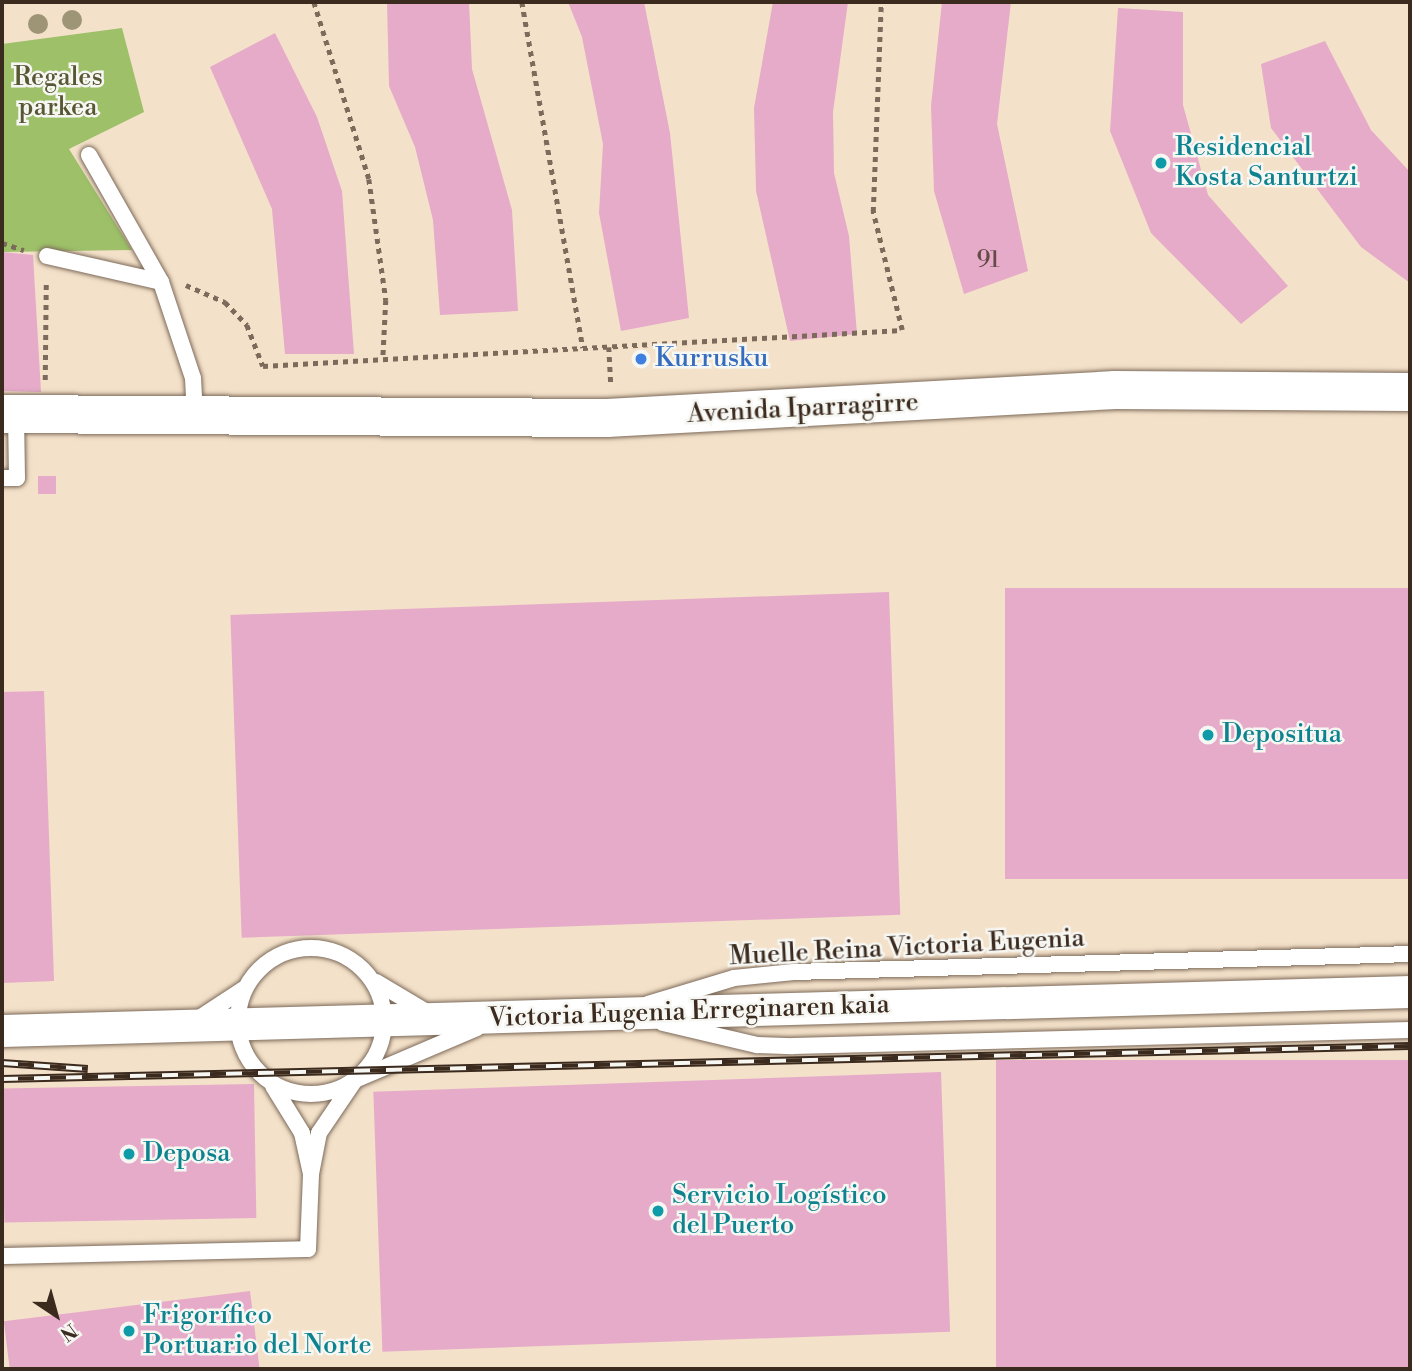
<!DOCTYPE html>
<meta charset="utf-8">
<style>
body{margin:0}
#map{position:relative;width:1412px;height:1371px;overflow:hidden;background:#f4e1c9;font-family:"Libre Bodoni",serif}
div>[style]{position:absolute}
.green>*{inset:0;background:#9dc069}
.building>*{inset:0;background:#e5abc9;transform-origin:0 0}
.path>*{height:4.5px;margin-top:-2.25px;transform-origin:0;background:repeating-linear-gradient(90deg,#7c6a5a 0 5px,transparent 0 10px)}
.roads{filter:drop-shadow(0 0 2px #7c6a5a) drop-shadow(0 0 2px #7c6a5a)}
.service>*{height:16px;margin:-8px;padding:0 8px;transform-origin:8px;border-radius:8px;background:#fff}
.service>.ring{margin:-8px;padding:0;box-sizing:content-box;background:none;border:16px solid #fff;border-radius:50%}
.minor>*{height:32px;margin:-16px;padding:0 16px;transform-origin:16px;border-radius:16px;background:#fff}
.tertiary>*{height:38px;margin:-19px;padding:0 19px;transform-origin:19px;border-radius:19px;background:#fff}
.rail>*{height:8px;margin-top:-4px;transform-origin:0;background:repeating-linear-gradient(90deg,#f6f6f2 0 16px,#3b2a1e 0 32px);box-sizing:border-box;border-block:2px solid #3b2a1e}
.trees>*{width:20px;height:20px;margin:-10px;border-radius:50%;background:#9e9577}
.dots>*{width:19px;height:19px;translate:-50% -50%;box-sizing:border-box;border:4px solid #f6f6f2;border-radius:50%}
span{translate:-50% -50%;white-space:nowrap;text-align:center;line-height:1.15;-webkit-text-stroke:5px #f6f6f2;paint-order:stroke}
.number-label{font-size:23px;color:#664a49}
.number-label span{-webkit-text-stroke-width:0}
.park-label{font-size:26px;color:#585734}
.culture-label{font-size:26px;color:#0d838f}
.left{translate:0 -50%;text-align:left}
.shop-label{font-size:26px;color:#366cbe}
.street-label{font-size:26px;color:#3b2a1e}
.frame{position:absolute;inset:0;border:4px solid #3b2a1e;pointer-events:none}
.north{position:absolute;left:21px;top:1280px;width:70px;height:70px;-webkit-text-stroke:5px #f6f6f2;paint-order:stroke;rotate:144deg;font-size:19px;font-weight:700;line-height:28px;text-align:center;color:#3b2a1e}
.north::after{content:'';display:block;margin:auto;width:24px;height:32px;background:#3b2a1e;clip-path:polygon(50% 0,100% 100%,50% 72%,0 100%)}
</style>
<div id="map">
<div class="green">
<div style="clip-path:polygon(122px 28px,144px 112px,69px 149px,132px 250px,2px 252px,2px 44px)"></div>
</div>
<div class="building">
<div style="clip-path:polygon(387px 2px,469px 2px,472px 69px,512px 210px,518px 311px,440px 315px,433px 220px,415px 147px,389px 86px)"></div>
<div style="clip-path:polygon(568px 2px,644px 2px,670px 133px,689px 318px,621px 331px,599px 213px,603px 144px,582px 37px)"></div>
<div style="clip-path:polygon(773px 2px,848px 2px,833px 112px,834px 173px,849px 236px,857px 334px,790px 341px,756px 191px,754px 108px)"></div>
<div style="clip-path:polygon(942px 2px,1011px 2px,997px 124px,1028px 271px,964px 294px,934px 191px,931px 106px)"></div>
<div style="clip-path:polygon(1118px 8px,1183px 12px,1183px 105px,1208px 195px,1288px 286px,1241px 324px,1151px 233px,1110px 131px)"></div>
<div style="clip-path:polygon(275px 33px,317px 117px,342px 191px,354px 354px,285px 354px,272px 209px,210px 67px)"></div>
<div style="clip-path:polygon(1325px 41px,1371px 130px,1410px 172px,1410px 283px,1361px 247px,1271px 128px,1261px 64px)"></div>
<div style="clip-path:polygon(2px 252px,33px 255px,41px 392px,2px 391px)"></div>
<div style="left:56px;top:476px;width:18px;height:18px;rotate:90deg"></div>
<div style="left:1410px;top:588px;width:291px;height:405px;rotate:90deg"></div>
<div style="left:889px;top:592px;width:323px;height:659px;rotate:88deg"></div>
<div style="clip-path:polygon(44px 691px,54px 981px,2px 983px,2px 692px)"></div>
<div style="left:1410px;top:1060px;width:309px;height:414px;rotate:90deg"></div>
<div style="left:941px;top:1072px;width:260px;height:568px;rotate:88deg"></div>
<div style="left:254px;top:1084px;width:134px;height:252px;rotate:89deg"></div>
<div style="left:250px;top:1291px;width:79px;height:248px;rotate:83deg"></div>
</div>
<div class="path">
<div style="left:314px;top:2px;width:185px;rotate:72.7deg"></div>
<div style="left:369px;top:179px;width:122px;rotate:82deg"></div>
<div style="left:386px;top:300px;width:59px;rotate:92.9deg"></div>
<div style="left:522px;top:2px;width:351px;rotate:80deg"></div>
<div style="left:2px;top:243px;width:23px;rotate:18deg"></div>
<div style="left:186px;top:285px;width:43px;rotate:23.6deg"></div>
<div style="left:225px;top:302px;width:32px;rotate:46deg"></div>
<div style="left:247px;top:325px;width:44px;rotate:68.7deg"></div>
<div style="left:263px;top:366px;width:640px;rotate:-3.22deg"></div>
<div style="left:902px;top:330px;width:122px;rotate:-103.8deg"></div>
<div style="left:873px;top:212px;width:210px;rotate:-87.8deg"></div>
<div style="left:609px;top:347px;width:35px;rotate:87deg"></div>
<div style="left:45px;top:380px;width:100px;rotate:-89.4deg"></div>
</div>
<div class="roads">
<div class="service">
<div style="left:47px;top:256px;width:117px;rotate:12.8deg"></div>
<div style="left:161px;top:282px;width:146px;rotate:-119.6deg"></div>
<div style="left:161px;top:282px;width:101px;rotate:71.6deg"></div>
<div style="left:193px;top:378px;width:35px;rotate:87deg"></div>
<div style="left:2px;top:478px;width:15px"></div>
<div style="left:17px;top:478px;width:63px;rotate:-90.9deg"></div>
<div class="ring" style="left:238px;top:948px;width:130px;height:130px"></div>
<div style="left:376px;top:982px;width:57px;rotate:30.6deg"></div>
<div style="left:648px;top:1004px;width:90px;rotate:-16.8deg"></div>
<div style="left:734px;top:978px;width:60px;rotate:-5.7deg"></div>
<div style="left:794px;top:972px;width:616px;rotate:-1.67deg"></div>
<div style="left:198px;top:1019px;width:53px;rotate:-33.4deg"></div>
<div style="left:663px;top:1023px;width:97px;rotate:13.2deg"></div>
<div style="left:757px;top:1045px;width:36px;rotate:2deg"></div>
<div style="left:793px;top:1046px;width:617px;rotate:-1.49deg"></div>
<div style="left:273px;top:1086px;width:55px;rotate:58.3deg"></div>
<div style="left:302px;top:1133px;width:42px;rotate:77.6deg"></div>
<div style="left:311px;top:1174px;width:42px;rotate:-79deg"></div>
<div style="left:319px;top:1133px;width:64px;rotate:-55.8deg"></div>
<div style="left:355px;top:1080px;width:133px;rotate:-23.1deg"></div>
<div style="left:2px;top:1256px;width:306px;rotate:-1.3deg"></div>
<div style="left:308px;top:1249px;width:75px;rotate:-87.7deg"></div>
</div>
<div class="minor">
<div style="left:2px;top:1031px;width:1409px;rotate:-1.59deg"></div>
</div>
<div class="tertiary">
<div style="left:2px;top:414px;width:605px;rotate:0.38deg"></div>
<div style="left:607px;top:418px;width:509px;rotate:-3.15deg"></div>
<div style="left:1115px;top:390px;width:295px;rotate:0.4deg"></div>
</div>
</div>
<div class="rail">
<div style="left:2px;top:1063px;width:86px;rotate:4deg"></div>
<div style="left:2px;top:1079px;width:1408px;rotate:-1.34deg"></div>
</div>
<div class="trees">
<div style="left:72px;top:20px"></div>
<div style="left:38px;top:24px"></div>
</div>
<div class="dots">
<div style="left:1161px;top:163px;background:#0f9aa8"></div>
<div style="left:641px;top:359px;background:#3f7fe0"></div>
<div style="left:1208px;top:735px;background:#0f9aa8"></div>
<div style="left:129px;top:1154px;background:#0f9aa8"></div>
<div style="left:658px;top:1211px;background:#0f9aa8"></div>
<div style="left:129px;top:1331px;background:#0f9aa8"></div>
</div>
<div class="number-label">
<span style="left:988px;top:260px">91</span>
</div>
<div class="park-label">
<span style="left:58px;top:93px">Regales<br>parkea</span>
</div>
<div class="culture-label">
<span class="left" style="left:1175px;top:163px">Residencial<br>Kosta Santurtzi</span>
<span class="left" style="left:1222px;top:735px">Depositua</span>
<span class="left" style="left:143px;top:1154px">Deposa</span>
<span class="left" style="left:672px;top:1211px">Servicio Logístico<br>del Puerto</span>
<span class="left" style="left:143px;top:1331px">Frigorífico<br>Portuario del Norte</span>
</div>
<div class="shop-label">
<span class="left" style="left:655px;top:359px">Kurrusku</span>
</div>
<div class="street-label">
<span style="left:803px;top:409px;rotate:-3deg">Avenida Iparragirre</span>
<span style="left:907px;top:948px;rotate:-3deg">Muelle Reina Victoria Eugenia</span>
<span style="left:689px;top:1012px;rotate:-2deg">Victoria Eugenia Erreginaren kaia</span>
</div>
<div class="frame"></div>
<div class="north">N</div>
</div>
